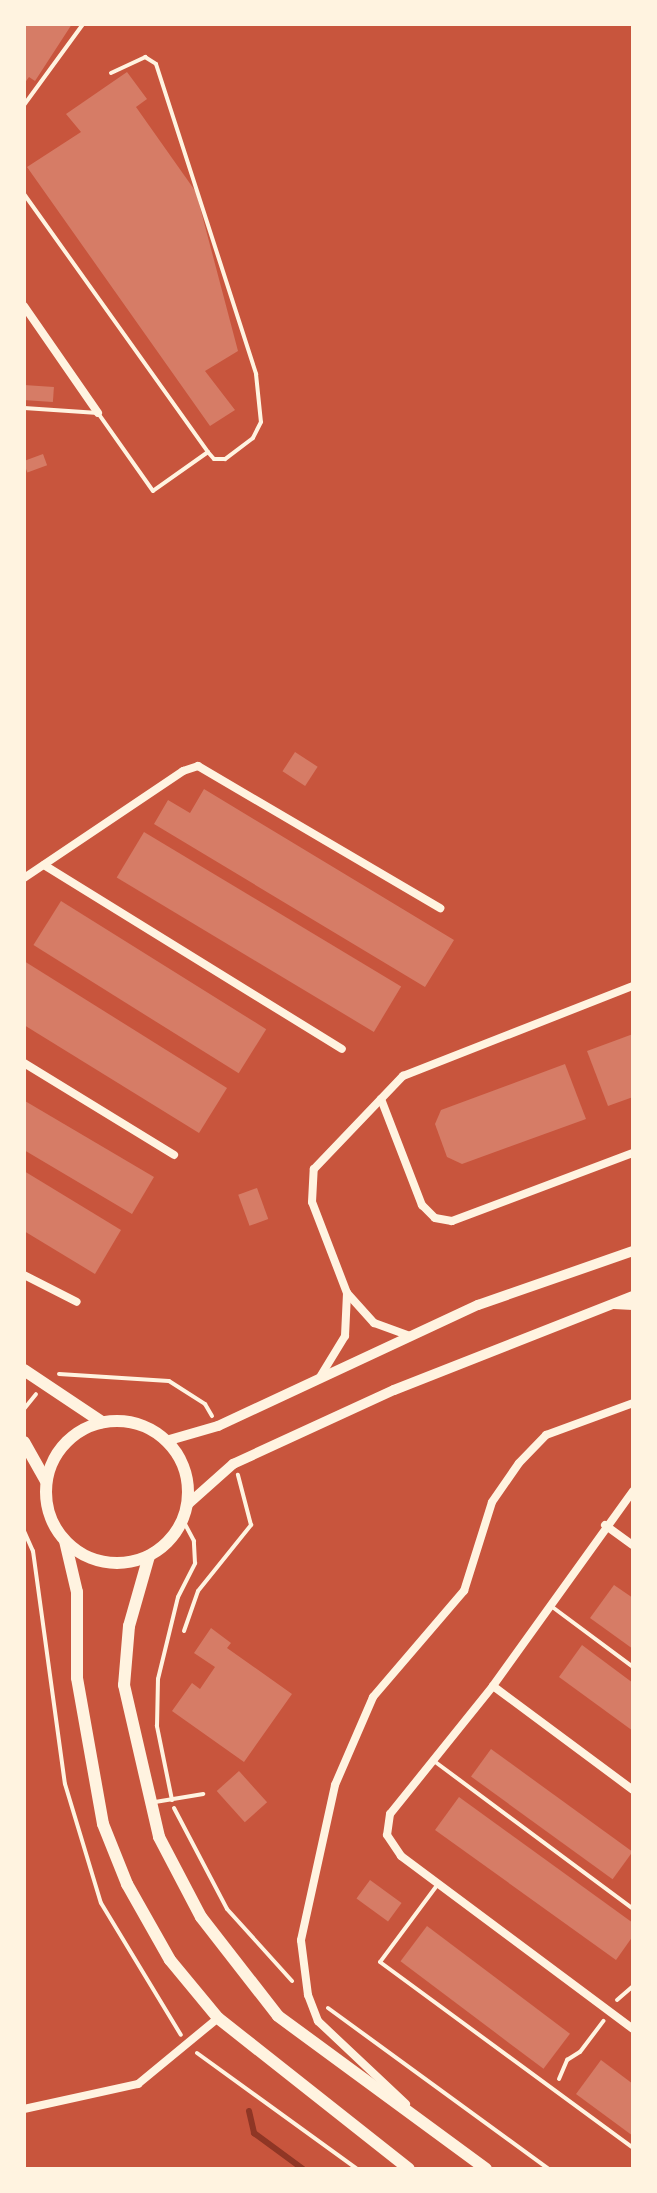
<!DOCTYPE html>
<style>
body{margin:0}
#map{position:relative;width:657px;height:2193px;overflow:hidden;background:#c8553d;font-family:"Source Sans 3",sans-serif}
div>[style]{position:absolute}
.stream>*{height:6px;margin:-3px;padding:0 3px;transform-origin:3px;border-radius:3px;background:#8f3625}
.building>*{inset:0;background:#d67c66;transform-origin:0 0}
.path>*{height:4px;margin:-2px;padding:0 2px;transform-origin:2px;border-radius:2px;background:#fff3e0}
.service>*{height:4px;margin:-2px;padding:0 2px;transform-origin:2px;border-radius:2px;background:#fff3e0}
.minor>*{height:8px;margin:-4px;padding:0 4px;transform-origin:4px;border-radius:4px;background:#fff3e0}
.tertiary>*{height:10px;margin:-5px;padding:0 5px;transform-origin:5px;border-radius:5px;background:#fff3e0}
.secondary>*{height:12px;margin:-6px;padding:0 6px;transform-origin:6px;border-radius:6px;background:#fff3e0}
.primary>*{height:12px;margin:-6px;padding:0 6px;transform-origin:6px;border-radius:6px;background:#fff3e0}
.primary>.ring{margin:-6px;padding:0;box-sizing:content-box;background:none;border:12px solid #fff3e0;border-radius:50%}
span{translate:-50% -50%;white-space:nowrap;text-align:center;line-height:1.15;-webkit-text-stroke:6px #fff3e0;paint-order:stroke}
.frame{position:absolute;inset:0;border:26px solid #fff3e0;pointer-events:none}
</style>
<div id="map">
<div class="stream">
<div style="left:249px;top:2111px;width:23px;rotate:77deg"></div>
<div style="left:254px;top:2133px;width:61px;rotate:36.3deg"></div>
</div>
<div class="building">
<div style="clip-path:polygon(24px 24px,72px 24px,35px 81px,29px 77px,24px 84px)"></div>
<div style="clip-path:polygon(127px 72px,147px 99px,136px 107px,196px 192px,238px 351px,205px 371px,235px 410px,210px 426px,27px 167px,81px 132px,66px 114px)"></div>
<div style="left:24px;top:385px;width:30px;height:15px;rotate:4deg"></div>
<div style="left:43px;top:454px;width:12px;height:21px;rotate:70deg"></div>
<div style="left:295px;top:752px;width:27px;height:23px;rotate:33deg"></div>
<div style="clip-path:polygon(204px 789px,454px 940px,425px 987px,154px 824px,168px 800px,190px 813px)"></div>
<div style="left:144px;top:832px;width:300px;height:53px;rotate:31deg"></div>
<div style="left:61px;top:901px;width:242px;height:52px;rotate:32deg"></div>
<div style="clip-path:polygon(24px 961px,227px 1088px,199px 1133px,24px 1025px)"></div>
<div style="clip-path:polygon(633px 1034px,633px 1097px,608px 1106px,587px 1051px)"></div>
<div style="clip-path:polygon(565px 1064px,586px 1119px,462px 1164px,447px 1157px,435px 1124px,441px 1110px)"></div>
<div style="clip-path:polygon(25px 1101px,154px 1177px,132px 1214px,24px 1150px)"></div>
<div style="clip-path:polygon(24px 1171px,121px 1230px,95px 1274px,24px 1231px)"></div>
<div style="left:257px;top:1188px;width:33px;height:20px;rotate:70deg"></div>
<div style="clip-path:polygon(614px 1585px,633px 1598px,633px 1649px,590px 1618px)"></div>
<div style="clip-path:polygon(211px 1628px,231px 1643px,227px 1648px,292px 1694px,244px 1762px,172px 1711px,192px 1683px,200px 1689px,215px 1667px,194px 1653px)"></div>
<div style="clip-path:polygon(582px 1645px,633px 1683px,633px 1731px,559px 1677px)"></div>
<div style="left:491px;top:1749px;width:175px;height:34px;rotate:36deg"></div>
<div style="left:239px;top:1771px;width:42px;height:30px;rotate:48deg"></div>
<div style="clip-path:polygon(459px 1797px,633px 1923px,633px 1936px,616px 1960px,435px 1830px)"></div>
<div style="left:370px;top:1880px;width:39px;height:23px;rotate:36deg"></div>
<div style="left:427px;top:1926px;width:179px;height:44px;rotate:37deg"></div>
<div style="clip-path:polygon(601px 2060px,633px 2084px,633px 2136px,576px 2094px)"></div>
</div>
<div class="path">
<div style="left:59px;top:1374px;width:110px;rotate:3.6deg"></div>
<div style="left:169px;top:1381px;width:43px;rotate:32.6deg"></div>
<div style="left:205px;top:1404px;width:14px;rotate:60deg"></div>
<div style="left:24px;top:1409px;width:19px;rotate:-51deg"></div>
<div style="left:24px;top:1531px;width:22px;rotate:66deg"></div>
<div style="left:33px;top:1551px;width:235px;rotate:82.2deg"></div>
<div style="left:65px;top:1784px;width:124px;rotate:73.2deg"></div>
<div style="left:101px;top:1903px;width:154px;rotate:58.8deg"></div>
<div style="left:184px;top:1631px;width:42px;rotate:-70.7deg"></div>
<div style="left:198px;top:1591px;width:85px;rotate:-51.2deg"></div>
<div style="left:251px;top:1525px;width:52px;rotate:-104.6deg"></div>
<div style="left:174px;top:1808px;width:114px;rotate:62.3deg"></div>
<div style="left:227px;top:1909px;width:97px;rotate:47.9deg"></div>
<div style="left:617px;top:2000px;width:21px;rotate:-41deg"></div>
<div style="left:328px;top:2008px;width:273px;rotate:36.1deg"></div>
<div style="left:197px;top:2053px;width:198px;rotate:35.9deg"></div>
<div style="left:559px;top:2079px;width:21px;rotate:-67deg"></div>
<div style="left:567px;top:2060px;width:15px;rotate:-32deg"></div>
<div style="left:580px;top:2052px;width:39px;rotate:-53deg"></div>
</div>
<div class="service">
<div style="left:111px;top:73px;width:38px;rotate:-25deg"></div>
<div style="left:145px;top:57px;width:13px;rotate:32deg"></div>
<div style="left:156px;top:64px;width:326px;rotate:72.1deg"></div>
<div style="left:256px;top:374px;width:48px;rotate:84.1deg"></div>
<div style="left:261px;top:422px;width:18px;rotate:117deg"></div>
<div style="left:253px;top:438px;width:35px;rotate:143deg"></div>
<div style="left:225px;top:459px;width:11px;rotate:180deg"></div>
<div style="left:214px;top:459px;width:9px;rotate:-131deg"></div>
<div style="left:24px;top:105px;width:100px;rotate:-53.9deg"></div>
<div style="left:24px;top:194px;width:317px;rotate:54.5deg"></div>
<div style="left:208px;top:452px;width:67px;rotate:144.7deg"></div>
<div style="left:153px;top:491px;width:95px;rotate:-125.2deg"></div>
<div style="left:98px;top:413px;width:74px;rotate:-176.1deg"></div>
<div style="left:551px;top:1606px;width:102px;rotate:36.6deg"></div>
<div style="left:434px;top:1761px;width:248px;rotate:36.6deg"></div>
<div style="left:172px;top:1800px;width:76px;rotate:-101.5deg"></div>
<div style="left:157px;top:1726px;width:47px;rotate:-88.8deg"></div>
<div style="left:158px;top:1679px;width:84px;rotate:-76.3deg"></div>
<div style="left:178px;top:1597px;width:38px;rotate:-63deg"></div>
<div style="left:195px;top:1563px;width:22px;rotate:-93deg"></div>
<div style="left:194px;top:1541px;width:24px;rotate:-118deg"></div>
<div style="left:155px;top:1802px;width:49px;rotate:-9.5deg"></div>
<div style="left:438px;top:1884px;width:97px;rotate:126.6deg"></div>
<div style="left:380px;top:1962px;width:314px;rotate:36.3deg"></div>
</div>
<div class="minor">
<div style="left:24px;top:306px;width:130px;rotate:55.3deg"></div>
<div style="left:44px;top:865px;width:350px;rotate:31.7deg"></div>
<div style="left:24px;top:878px;width:192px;rotate:-33.9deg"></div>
<div style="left:183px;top:771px;width:16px;rotate:-18deg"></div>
<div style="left:198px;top:766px;width:281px;rotate:30.4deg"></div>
<div style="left:24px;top:1063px;width:176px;rotate:31.5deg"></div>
<div style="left:381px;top:1099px;width:114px;rotate:68.9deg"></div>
<div style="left:422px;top:1205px;width:18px;rotate:45deg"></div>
<div style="left:435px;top:1218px;width:17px;rotate:10deg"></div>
<div style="left:452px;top:1221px;width:193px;rotate:-20.6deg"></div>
<div style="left:24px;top:1275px;width:59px;rotate:27deg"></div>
<div style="left:614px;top:1305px;width:19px;rotate:3deg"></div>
<div style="left:410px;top:1336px;width:38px;rotate:-160deg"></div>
<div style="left:374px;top:1323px;width:40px;rotate:-132deg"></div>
<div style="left:347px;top:1293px;width:97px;rotate:-111deg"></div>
<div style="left:312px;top:1202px;width:33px;rotate:-87deg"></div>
<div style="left:314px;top:1169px;width:129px;rotate:-46.3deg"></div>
<div style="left:403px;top:1076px;width:247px;rotate:-21.4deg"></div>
<div style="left:320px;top:1377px;width:48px;rotate:-58.6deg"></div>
<div style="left:345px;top:1336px;width:43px;rotate:-87.3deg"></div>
<div style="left:633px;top:1491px;width:240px;rotate:125.7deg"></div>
<div style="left:493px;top:1686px;width:164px;rotate:128.8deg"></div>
<div style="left:390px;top:1814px;width:21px;rotate:98deg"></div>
<div style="left:387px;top:1835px;width:25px;rotate:56deg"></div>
<div style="left:401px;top:1856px;width:289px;rotate:36.7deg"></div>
<div style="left:605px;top:1525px;width:34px;rotate:36deg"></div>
<div style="left:493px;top:1686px;width:174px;rotate:36.6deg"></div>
<div style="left:406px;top:2104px;width:121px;rotate:-136.7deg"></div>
<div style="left:318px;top:2021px;width:28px;rotate:-111deg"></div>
<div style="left:308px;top:1995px;width:55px;rotate:-97.3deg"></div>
<div style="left:301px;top:1940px;width:159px;rotate:-77.6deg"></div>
<div style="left:335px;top:1785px;width:96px;rotate:-66.6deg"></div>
<div style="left:373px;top:1697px;width:140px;rotate:-49.4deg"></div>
<div style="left:464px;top:1591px;width:93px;rotate:-72.5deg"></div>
<div style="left:492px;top:1502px;width:47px;rotate:-55.3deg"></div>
<div style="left:519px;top:1463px;width:39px;rotate:-46deg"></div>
<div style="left:546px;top:1435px;width:93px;rotate:-20.2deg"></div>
<div style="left:24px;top:2109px;width:117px;rotate:-12.4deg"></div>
<div style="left:138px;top:2084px;width:104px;rotate:-39.5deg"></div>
</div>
<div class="tertiary">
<div style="left:166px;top:1441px;width:54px;rotate:-16.1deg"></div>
<div style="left:218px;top:1426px;width:287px;rotate:-25deg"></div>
<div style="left:478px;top:1305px;width:164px;rotate:-19.2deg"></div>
<div style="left:187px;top:1505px;width:62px;rotate:-41.7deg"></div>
<div style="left:233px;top:1464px;width:177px;rotate:-24.7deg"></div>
<div style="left:394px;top:1390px;width:257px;rotate:-21.5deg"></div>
</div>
<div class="secondary">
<div style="left:24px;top:1370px;width:94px;rotate:33.7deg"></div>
<div style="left:24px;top:1442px;width:45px;rotate:60.6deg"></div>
</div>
<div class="primary">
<div class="ring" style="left:46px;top:1421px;width:130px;height:130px"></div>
<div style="left:65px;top:1541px;width:52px;rotate:76.8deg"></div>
<div style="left:77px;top:1592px;width:86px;rotate:90deg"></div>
<div style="left:77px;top:1678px;width:148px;rotate:79.9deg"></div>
<div style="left:103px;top:1824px;width:65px;rotate:68.2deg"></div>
<div style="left:127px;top:1884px;width:87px;rotate:60.5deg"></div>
<div style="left:170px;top:1960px;width:75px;rotate:50.4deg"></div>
<div style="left:218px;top:2018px;width:243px;rotate:38.3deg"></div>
<div style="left:149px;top:1556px;width:73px;rotate:105.9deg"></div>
<div style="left:129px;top:1626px;width:59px;rotate:94.8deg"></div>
<div style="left:124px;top:1685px;width:156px;rotate:77deg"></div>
<div style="left:159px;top:1837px;width:90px;rotate:62.3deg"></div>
<div style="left:201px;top:1917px;width:125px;rotate:52.1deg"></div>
<div style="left:278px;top:2016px;width:258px;rotate:36.3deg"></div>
</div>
<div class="frame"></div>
</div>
